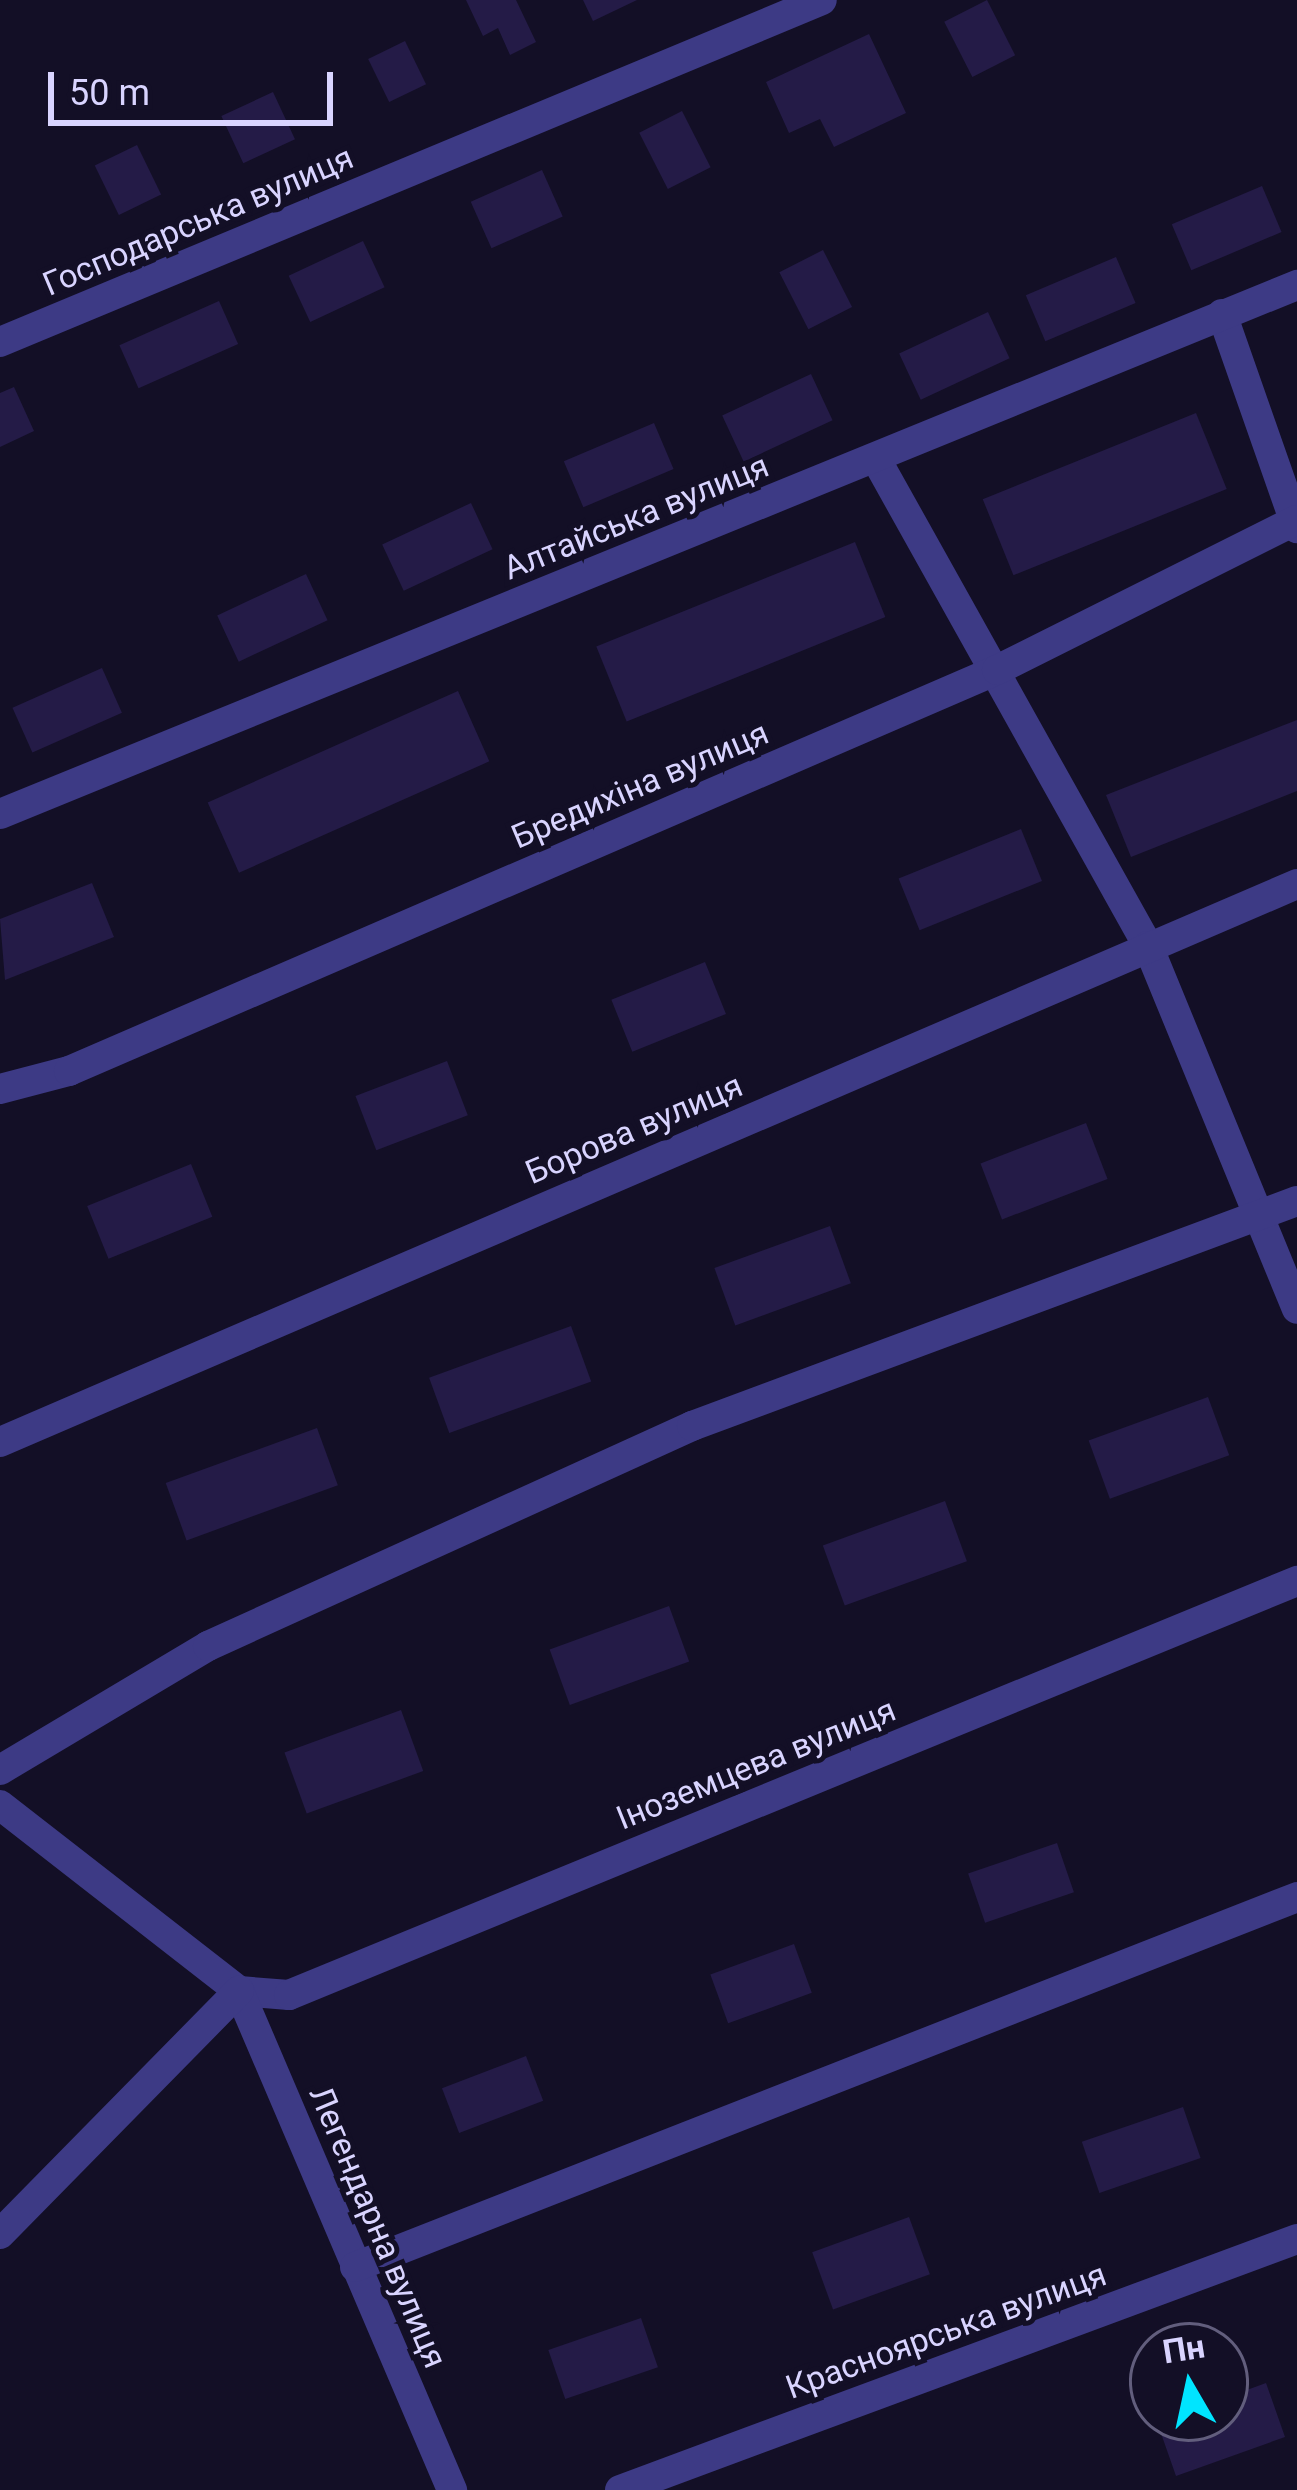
<!DOCTYPE html>
<meta charset="utf-8">
<style>
body{margin:0}
#map{position:relative;width:1297px;height:2490px;overflow:hidden;background:#130f26;font-family:Roboto,sans-serif}
div>[style]{position:absolute}
.building>*{inset:0;background:#241b47;transform-origin:0 0}
.minor>*{height:30px;margin:-15px;padding:0 15px;transform-origin:15px;border-radius:15px;background:#3d3a85}
span{translate:-50% -50%;white-space:nowrap;text-align:center;line-height:1.15;-webkit-text-stroke:10px #130f26;paint-order:stroke}
.street-label{font-size:33px;color:#d9d4ff}
.north{position:absolute;left:1129px;top:2322px;width:120px;height:120px;box-sizing:border-box;background:#130f26;border:3px solid #625e7d;border-radius:50%;rotate:351deg;font-size:33px;font-weight:700;line-height:48px;text-align:center;color:#d9d4ff}
.north::after{content:'';display:block;margin:auto;width:42px;height:54px;background:#00e5ff;clip-path:polygon(50% 0,100% 100%,50% 72%,0 100%)}
.scale{position:absolute;left:48px;top:72px;width:285px;height:54px;box-sizing:border-box;border:6px solid #d9d4ff;border-top:0;padding-left:15px;font-size:36px;line-height:42px;white-space:nowrap;color:#d9d4ff;-webkit-text-stroke:9px #130f26;paint-order:stroke}
</style>
<div id="map">
<div class="building">
<div style="clip-path:polygon(466px 0,516px 0,536px 42px,510px 55px,498px 28px,483px 36px)"></div>
<div style="clip-path:polygon(583px 0,637px 0,593px 21px)"></div>
<div style="left:987px;top:0;width:62px;height:48px;rotate:63deg"></div>
<div style="clip-path:polygon(869px 34px,906px 113px,834px 147px,820px 119px,789px 133px,766px 82px)"></div>
<div style="left:405px;top:41px;width:48px;height:41px;rotate:64deg"></div>
<div style="left:273px;top:92px;width:52px;height:57px;rotate:65deg"></div>
<div style="left:682px;top:111px;width:63px;height:48px;rotate:63deg"></div>
<div style="left:137px;top:145px;width:55px;height:47px;rotate:64deg"></div>
<div style="left:542px;top:170px;width:51px;height:78px;rotate:66deg"></div>
<div style="left:1262px;top:186px;width:50px;height:98px;rotate:67deg"></div>
<div style="left:363px;top:241px;width:51px;height:82px;rotate:65deg"></div>
<div style="left:823px;top:250px;width:64px;height:49px;rotate:63deg"></div>
<div style="left:1116px;top:257px;width:50px;height:98px;rotate:67deg"></div>
<div style="left:219px;top:301px;width:47px;height:109px;rotate:66deg"></div>
<div style="left:988px;top:312px;width:51px;height:98px;rotate:65deg"></div>
<div style="left:811px;top:374px;width:51px;height:98px;rotate:65deg"></div>
<div style="clip-path:polygon(14px 387px,34px 431px,0 447px,0 393px)"></div>
<div style="left:1196px;top:413px;width:82px;height:230px;rotate:68deg"></div>
<div style="left:654px;top:423px;width:50px;height:98px;rotate:67deg"></div>
<div style="left:471px;top:503px;width:51px;height:98px;rotate:65deg"></div>
<div style="left:855px;top:542px;width:81px;height:279px;rotate:68deg"></div>
<div style="left:306px;top:574px;width:51px;height:98px;rotate:65deg"></div>
<div style="left:102px;top:668px;width:49px;height:98px;rotate:66deg"></div>
<div style="left:458px;top:691px;width:77px;height:274px;rotate:66deg"></div>
<div style="clip-path:polygon(1297px 720px,1297px 791px,1131px 857px,1106px 795px)"></div>
<div style="left:1021px;top:829px;width:56px;height:132px;rotate:68deg"></div>
<div style="clip-path:polygon(92px 883px,114px 937px,5px 980px,0 919px)"></div>
<div style="left:705px;top:962px;width:56px;height:101px;rotate:68deg"></div>
<div style="left:447px;top:1061px;width:58px;height:98px;rotate:69deg"></div>
<div style="left:1086px;top:1123px;width:60px;height:113px;rotate:69deg"></div>
<div style="left:191px;top:1164px;width:57px;height:112px;rotate:68deg"></div>
<div style="left:830px;top:1226px;width:61px;height:123px;rotate:70deg"></div>
<div style="left:571px;top:1326px;width:59px;height:151px;rotate:70deg"></div>
<div style="left:1208px;top:1397px;width:62px;height:127px;rotate:70deg"></div>
<div style="left:317px;top:1428px;width:61px;height:161px;rotate:70deg"></div>
<div style="left:945px;top:1501px;width:64px;height:130px;rotate:70deg"></div>
<div style="left:669px;top:1606px;width:59px;height:127px;rotate:70deg"></div>
<div style="left:401px;top:1710px;width:65px;height:124px;rotate:70deg"></div>
<div style="left:1057px;top:1843px;width:52px;height:94px;rotate:71deg"></div>
<div style="left:794px;top:1944px;width:52px;height:89px;rotate:70deg"></div>
<div style="left:526px;top:2056px;width:48px;height:90px;rotate:69deg"></div>
<div style="left:1183px;top:2107px;width:54px;height:107px;rotate:71deg"></div>
<div style="left:909px;top:2217px;width:61px;height:103px;rotate:70deg"></div>
<div style="left:641px;top:2318px;width:52px;height:98px;rotate:71deg"></div>
<div style="clip-path:polygon(1266px 2383px,1285px 2437px,1176px 2476px,1157px 2422px,1225px 2418px,1225px 2398px)"></div>
</div>
<div class="minor">
<div style="left:1222px;top:314px;width:227px;rotate:70.7deg"></div>
<div style="left:0;top:342px;width:890px;rotate:-22.59deg"></div>
<div style="left:876px;top:459px;width:558px;rotate:60.82deg"></div>
<div style="left:1148px;top:946px;width:392px;rotate:67.7deg"></div>
<div style="left:0;top:814px;width:1401px;rotate:-22.19deg"></div>
<div style="left:0;top:1089px;width:71px;rotate:-14.6deg"></div>
<div style="left:69px;top:1071px;width:1011px;rotate:-23.37deg"></div>
<div style="left:997px;top:670px;width:335px;rotate:-26.6deg"></div>
<div style="left:0;top:1442px;width:1412px;rotate:-23.28deg"></div>
<div style="left:0;top:1770px;width:242px;rotate:-30.8deg"></div>
<div style="left:208px;top:1646px;width:532px;rotate:-24.44deg"></div>
<div style="left:692px;top:1426px;width:645px;rotate:-20.4deg"></div>
<div style="left:0;top:1805px;width:303px;rotate:37.9deg"></div>
<div style="left:239px;top:1991px;width:50px;rotate:4.6deg"></div>
<div style="left:289px;top:1995px;width:1090px;rotate:-22.33deg"></div>
<div style="left:239px;top:1991px;width:543px;rotate:66.88deg"></div>
<div style="left:0;top:2234px;width:341px;rotate:-45.5deg"></div>
<div style="left:355px;top:2267px;width:1012px;rotate:-21.44deg"></div>
<div style="left:620px;top:2490px;width:722px;rotate:-20.34deg"></div>
</div>
<div class="street-label">
<span style="left:198px;top:221px;rotate:-23deg">Господарська вулиця</span>
<span style="left:636px;top:517px;rotate:-22deg">Алтайська вулиця</span>
<span style="left:640px;top:785px;rotate:-23deg">Бредихіна вулиця</span>
<span style="left:634px;top:1129px;rotate:-23deg">Борова вулиця</span>
<span style="left:756px;top:1764px;rotate:-22deg">Іноземцева вулиця</span>
<span style="left:378px;top:2227px;rotate:67deg">Легендарна вулиця</span>
<span style="left:946px;top:2331px;rotate:-20deg">Красноярська вулиця</span>
</div>
<div class="north">Пн</div>
<div class="scale">50 m</div>
</div>
